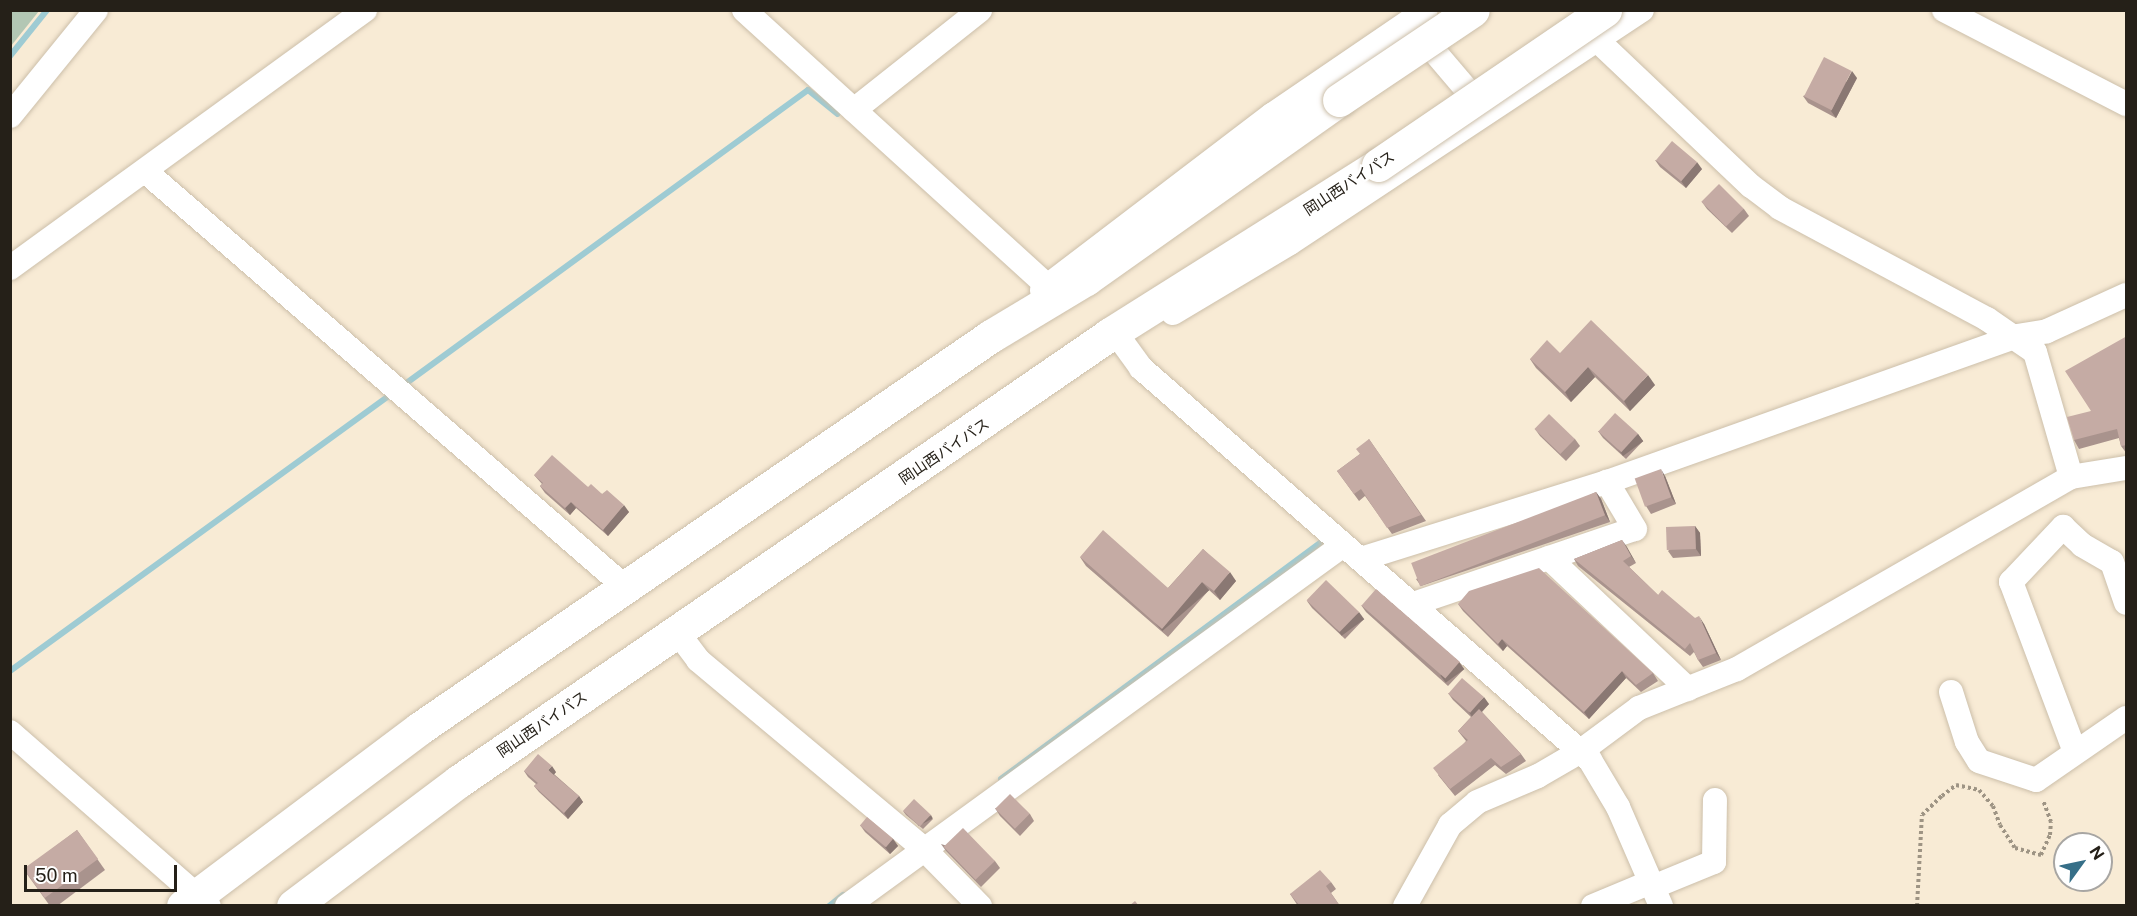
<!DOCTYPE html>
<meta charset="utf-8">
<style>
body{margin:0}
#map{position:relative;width:2137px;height:916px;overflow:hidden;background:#f8ebd5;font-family:"Public Sans","Noto Sans JP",sans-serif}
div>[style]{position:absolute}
.green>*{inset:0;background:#b3c7b4}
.stream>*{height:6px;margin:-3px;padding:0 3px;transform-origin:3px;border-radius:3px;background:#9ecbd3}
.path>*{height:4px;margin-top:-2px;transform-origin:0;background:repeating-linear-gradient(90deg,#9e9484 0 3px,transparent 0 6px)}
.roads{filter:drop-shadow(0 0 2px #ccbfaa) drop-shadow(0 0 2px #ccbfaa)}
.minor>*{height:24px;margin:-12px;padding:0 12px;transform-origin:12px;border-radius:12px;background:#fff}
.trunk>*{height:33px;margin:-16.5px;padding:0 16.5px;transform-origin:16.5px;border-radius:16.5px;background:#fff}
.bridges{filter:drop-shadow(0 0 2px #ccbfaa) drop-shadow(0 0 2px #ccbfaa)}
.trunk-bridge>*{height:33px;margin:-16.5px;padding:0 16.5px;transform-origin:16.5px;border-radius:16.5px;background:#fff}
.wall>*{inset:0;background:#a9938d}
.shaded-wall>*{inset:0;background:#8a7873;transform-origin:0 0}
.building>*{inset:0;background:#c5aba4;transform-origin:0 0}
span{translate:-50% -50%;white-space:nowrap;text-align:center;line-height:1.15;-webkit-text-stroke:4.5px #fff;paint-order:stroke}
.street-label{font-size:15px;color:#252018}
.frame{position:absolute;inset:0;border:12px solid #252018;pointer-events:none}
.north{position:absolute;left:2053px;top:832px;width:60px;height:60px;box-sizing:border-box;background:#fff;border:2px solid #a8a6a3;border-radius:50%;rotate:57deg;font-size:16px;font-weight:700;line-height:24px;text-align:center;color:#252018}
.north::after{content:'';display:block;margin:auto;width:21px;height:27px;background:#366f88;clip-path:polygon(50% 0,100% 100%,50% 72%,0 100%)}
.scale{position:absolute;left:24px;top:865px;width:153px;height:27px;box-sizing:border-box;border:3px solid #252018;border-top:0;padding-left:8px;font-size:18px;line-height:21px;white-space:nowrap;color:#252018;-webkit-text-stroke:4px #fff;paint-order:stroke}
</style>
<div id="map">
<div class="green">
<div style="clip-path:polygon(11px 10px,39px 11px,11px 46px,10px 11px)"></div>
</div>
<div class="stream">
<div style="left:10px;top:56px;width:59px;rotate:-51.2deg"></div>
<div style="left:401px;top:387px;width:504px;rotate:-36.12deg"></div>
<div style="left:808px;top:90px;width:38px;rotate:39deg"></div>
<div style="left:10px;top:671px;width:472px;rotate:-36deg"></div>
<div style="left:1001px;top:779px;width:407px;rotate:-36.5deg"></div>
<div style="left:829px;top:906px;width:18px;rotate:-38deg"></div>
</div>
<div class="path">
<div style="left:1917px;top:906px;width:91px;rotate:-86.9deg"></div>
<div style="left:1922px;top:815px;width:28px;rotate:-44deg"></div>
<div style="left:1942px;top:796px;width:18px;rotate:-38deg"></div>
<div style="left:1956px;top:785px;width:24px;rotate:12deg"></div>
<div style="left:1979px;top:790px;width:21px;rotate:49deg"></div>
<div style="left:1993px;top:806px;width:20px;rotate:70deg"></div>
<div style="left:2000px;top:825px;width:27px;rotate:57deg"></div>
<div style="left:2015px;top:848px;width:27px;rotate:15deg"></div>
<div style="left:2041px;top:855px;width:22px;rotate:-66deg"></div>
<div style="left:2050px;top:835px;width:13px;rotate:-86deg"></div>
<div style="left:2051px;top:822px;width:23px;rotate:-110deg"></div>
</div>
<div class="roads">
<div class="minor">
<div style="left:744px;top:10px;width:410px;rotate:42.3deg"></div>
<div style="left:1944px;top:10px;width:205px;rotate:27.3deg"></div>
<div style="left:1416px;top:30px;width:106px;rotate:49.6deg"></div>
<div style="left:1597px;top:40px;width:212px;rotate:43.5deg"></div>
<div style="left:1751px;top:186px;width:36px;rotate:37deg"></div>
<div style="left:1780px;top:208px;width:235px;rotate:28.2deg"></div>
<div style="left:1987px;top:319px;width:58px;rotate:34.5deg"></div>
<div style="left:2035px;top:352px;width:130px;rotate:73.9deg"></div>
<div style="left:854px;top:110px;width:161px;rotate:-38.4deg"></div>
<div style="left:10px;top:116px;width:136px;rotate:-50.9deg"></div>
<div style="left:145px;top:171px;width:635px;rotate:40.91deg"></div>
<div style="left:10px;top:268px;width:439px;rotate:-36deg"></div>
<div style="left:1042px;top:290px;width:289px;rotate:-37.3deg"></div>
<div style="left:1272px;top:115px;width:186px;rotate:-34.3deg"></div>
<div style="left:1173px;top:313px;width:136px;rotate:-30.9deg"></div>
<div style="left:1290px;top:243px;width:422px;rotate:-33.5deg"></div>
<div style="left:1123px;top:343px;width:31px;rotate:54deg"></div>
<div style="left:1141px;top:368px;width:596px;rotate:41.12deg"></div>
<div style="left:1590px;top:760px;width:55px;rotate:59.2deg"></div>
<div style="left:1618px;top:807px;width:108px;rotate:66.5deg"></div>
<div style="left:1549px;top:558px;width:191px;rotate:43.3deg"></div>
<div style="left:1361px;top:559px;width:258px;rotate:-17.4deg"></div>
<div style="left:1607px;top:482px;width:435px;rotate:-19.6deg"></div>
<div style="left:2017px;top:336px;width:30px;rotate:-9deg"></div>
<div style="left:2047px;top:331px;width:87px;rotate:-24.5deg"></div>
<div style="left:1413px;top:604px;width:234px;rotate:-18.7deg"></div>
<div style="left:1635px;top:529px;width:55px;rotate:-120.8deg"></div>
<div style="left:678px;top:633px;width:34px;rotate:53deg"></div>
<div style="left:698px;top:660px;width:295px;rotate:39.9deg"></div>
<div style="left:924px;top:849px;width:80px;rotate:45.5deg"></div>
<div style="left:1951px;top:692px;width:52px;rotate:72.3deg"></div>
<div style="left:1967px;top:742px;width:22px;rotate:58deg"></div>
<div style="left:1979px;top:761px;width:60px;rotate:18.4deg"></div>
<div style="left:2036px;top:780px;width:109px;rotate:-34.6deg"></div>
<div style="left:10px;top:732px;width:264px;rotate:41.2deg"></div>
<div style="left:2075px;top:752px;width:182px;rotate:-110.6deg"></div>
<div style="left:2011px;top:582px;width:76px;rotate:-46.6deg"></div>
<div style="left:2063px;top:527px;width:26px;rotate:43deg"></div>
<div style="left:2082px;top:545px;width:34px;rotate:30deg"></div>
<div style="left:2112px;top:562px;width:43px;rotate:71.1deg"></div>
<div style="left:1653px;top:887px;width:66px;rotate:-22.3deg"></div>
<div style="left:1714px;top:862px;width:62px;rotate:-89.1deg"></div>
<div style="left:847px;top:906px;width:612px;rotate:-36.03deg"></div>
<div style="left:1405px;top:906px;width:93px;rotate:-60.9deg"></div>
<div style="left:1450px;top:825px;width:35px;rotate:-40deg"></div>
<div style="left:1477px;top:802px;width:66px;rotate:-23.1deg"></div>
<div style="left:1538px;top:776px;width:50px;rotate:-30.2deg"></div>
<div style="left:1581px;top:751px;width:72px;rotate:-36.6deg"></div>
<div style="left:1639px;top:708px;width:105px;rotate:-21.7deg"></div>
<div style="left:1737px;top:669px;width:385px;rotate:-29.9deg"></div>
<div style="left:2071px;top:477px;width:56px;rotate:-9.3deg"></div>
<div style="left:1593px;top:906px;width:63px;rotate:-22.5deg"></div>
</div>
<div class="trunk">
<div style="left:183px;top:906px;width:296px;rotate:-36.9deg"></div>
<div style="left:420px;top:728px;width:693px;rotate:-34.47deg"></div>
<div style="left:991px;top:336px;width:111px;rotate:-31deg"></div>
<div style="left:1086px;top:279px;width:310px;rotate:-35.3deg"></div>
<div style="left:293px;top:906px;width:208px;rotate:-37deg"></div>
<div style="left:459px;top:781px;width:790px;rotate:-34.47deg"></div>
<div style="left:1110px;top:334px;width:317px;rotate:-32.2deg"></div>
</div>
</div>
<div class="bridges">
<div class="trunk-bridge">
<div style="left:1339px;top:100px;width:161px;rotate:-33.9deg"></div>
<div style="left:1378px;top:165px;width:275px;rotate:-34.3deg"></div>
</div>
</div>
<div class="wall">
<div style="clip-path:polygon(1857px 78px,1836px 118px,1808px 103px,1803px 96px)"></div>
<div style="clip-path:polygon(1655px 160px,1702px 169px,1686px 188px,1660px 167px)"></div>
<div style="clip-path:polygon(1702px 202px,1744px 209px,1749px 216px,1732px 233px,1707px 209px)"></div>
<div style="clip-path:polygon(2127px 336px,2127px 454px,2121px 446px,2119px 438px,2079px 449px,2074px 440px,2091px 411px)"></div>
<div style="clip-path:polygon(1560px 353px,1655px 385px,1630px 411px,1595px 377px,1571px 402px,1536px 368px,1530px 359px)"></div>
<div style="clip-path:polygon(1535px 429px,1575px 439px,1580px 446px,1566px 461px,1540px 436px)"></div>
<div style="clip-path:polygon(1598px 431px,1638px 434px,1643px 441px,1626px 459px,1603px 438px)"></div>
<div style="clip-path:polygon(1369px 439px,1426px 521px,1392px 534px,1365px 496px,1359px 501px,1337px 471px,1360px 454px)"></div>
<div style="clip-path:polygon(534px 475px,588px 487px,602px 494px,629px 512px,608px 536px,576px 508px,570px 515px,545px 493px,540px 486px,542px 484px)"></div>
<div style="clip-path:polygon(1665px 476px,1676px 504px,1651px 514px,1646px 506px)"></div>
<div style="clip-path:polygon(1596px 492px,1601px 499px,1610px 522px,1421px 586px,1416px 579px)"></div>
<div style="clip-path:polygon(1695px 526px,1700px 533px,1701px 556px,1673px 558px,1668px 551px)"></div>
<div style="clip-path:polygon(1622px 540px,1636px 563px,1629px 567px,1658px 595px,1704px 624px,1721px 660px,1703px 667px,1698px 660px,1694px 652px,1690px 656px,1578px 566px,1574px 559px)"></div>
<div style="clip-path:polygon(1203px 549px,1236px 581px,1220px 600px,1209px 590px,1168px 637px,1086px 566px,1080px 557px,1168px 588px)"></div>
<div style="clip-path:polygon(1307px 601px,1364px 619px,1345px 639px,1312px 608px)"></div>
<div style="clip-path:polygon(1458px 604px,1653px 673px,1658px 681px,1641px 692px,1626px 678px,1589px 719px,1507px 646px,1503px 651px,1463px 611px)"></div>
<div style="clip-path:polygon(1361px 605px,1459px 662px,1464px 669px,1448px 686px,1366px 612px)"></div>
<div style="clip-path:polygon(1448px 693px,1489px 704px,1482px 712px,1521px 754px,1526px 761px,1506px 774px,1495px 765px,1455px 796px,1438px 775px,1466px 741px,1458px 731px,1471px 717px,1453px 700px)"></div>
<div style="clip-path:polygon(524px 771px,556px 772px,554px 774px,579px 796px,583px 802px,568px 819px,539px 792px,534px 786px,536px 784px,528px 777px)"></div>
<div style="clip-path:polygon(995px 808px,1030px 814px,1034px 821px,1020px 836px,1000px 816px)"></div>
<div style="clip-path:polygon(903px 811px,933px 819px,923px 829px,906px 815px)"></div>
<div style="clip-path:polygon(860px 825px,893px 839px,898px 846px,890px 854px,865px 832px)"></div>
<div style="clip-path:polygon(77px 830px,105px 870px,57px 906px,50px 906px,24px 870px)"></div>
<div style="clip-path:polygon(941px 844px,995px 861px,1000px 868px,981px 887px,946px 851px)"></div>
<div style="clip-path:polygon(1331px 882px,1336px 889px,1331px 893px,1340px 906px,1298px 906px,1290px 894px)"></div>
</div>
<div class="shaded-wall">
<div style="clip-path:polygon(1852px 71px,1857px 78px,1836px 118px,1831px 111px)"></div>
<div style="clip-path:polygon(1697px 162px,1702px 169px,1686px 188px,1681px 181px)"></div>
<div style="clip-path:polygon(1588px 367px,1595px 377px,1571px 402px,1565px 392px)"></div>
<div style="clip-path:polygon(1648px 375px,1655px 385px,1630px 411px,1624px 401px)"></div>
<div style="left:1638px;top:434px;width:9px;height:25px;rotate:54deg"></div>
<div style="clip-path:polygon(1661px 469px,1665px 476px,1676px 504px,1671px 497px)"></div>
<div style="clip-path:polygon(1596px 492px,1601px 499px,1610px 522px,1605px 515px)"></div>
<div style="clip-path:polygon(571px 502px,576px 508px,570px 515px,565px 508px)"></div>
<div style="clip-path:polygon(624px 505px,629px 512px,608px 536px,603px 530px)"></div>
<div style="clip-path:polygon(1695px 526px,1700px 533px,1701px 556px,1696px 549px)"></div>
<div style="clip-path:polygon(1622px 540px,1627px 547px,1636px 563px,1631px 556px)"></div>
<div style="clip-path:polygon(1230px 572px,1236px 581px,1220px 600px,1214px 591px)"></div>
<div style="left:1202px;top:582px;width:11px;height:62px;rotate:49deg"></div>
<div style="left:1359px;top:612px;width:9px;height:28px;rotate:54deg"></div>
<div style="clip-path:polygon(1699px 616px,1704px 624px,1721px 660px,1716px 653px)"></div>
<div style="clip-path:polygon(1502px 639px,1507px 646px,1503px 651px,1498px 644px)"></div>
<div style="left:1459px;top:662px;width:9px;height:23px;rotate:54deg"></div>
<div style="clip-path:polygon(1622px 671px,1626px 678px,1589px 719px,1584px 712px)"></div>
<div style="clip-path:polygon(1484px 697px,1489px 704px,1474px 720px,1469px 712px)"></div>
<div style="clip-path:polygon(552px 766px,556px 772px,553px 776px,548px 770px)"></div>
<div style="clip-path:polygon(579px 796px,583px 802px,568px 819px,564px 813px)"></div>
<div style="left:931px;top:815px;width:4px;height:16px;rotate:63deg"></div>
<div style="clip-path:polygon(893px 839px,898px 846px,890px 854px,885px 847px)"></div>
</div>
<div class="building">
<div style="left:1824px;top:57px;width:31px;height:44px;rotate:27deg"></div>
<div style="left:1672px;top:141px;width:33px;height:25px;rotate:40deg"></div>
<div style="left:1719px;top:184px;width:35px;height:25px;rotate:45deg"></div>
<div style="clip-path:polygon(1591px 320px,1648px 375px,1624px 401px,1588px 367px,1565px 392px,1530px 359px,1547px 340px,1560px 353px)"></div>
<div style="clip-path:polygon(2127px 336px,2127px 445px,2121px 446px,2117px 429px,2074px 440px,2067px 417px,2091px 411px,2065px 371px)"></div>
<div style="left:1615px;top:413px;width:31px;height:25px;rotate:42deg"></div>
<div style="left:1549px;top:414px;width:36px;height:21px;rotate:44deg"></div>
<div style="clip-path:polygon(1369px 439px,1421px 515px,1387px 528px,1361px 489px,1354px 494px,1337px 471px,1360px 454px,1356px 449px)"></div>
<div style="clip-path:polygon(552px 455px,588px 487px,591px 484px,602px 494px,607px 490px,624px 505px,603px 530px,571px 502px,565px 508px,540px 486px,543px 483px,534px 475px)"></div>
<div style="left:1661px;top:469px;width:30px;height:28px;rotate:70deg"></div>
<div style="left:1596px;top:492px;width:25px;height:198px;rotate:69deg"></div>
<div style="left:1695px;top:526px;width:23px;height:29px;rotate:88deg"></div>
<div style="clip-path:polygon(1103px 530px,1168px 588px,1203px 549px,1230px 572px,1214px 591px,1202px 582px,1162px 629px,1080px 557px)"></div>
<div style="clip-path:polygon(1622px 540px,1631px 556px,1623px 561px,1658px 595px,1662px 590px,1695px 618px,1699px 616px,1716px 653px,1698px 660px,1690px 643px,1685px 649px,1574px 559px)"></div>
<div style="clip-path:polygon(1539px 568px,1653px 673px,1636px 685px,1622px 671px,1584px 712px,1502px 639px,1498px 644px,1458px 604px,1469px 591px)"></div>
<div style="left:1326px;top:580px;width:46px;height:28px;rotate:44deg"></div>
<div style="left:1376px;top:589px;width:111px;height:22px;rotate:41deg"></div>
<div style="left:1462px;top:678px;width:29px;height:21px;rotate:41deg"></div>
<div style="clip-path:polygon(1479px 709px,1521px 754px,1501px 767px,1491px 758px,1450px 789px,1433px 768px,1468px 740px,1458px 731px)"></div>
<div style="clip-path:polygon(538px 754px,552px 766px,548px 770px,579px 796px,564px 813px,534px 786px,538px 783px,524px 771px)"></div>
<div style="left:1010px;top:794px;width:28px;height:21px;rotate:45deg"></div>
<div style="left:914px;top:799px;width:23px;height:16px;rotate:43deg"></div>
<div style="left:867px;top:817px;width:34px;height:11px;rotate:40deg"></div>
<div style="left:963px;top:828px;width:46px;height:27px;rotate:46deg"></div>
<div style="left:77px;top:830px;width:36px;height:66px;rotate:54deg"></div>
<div style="clip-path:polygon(1320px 870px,1331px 882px,1326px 886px,1340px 906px,1300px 906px,1290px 894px)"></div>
<div style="clip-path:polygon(1135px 901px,1139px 906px,1129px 906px)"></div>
</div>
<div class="street-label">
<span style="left:1349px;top:183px;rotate:-33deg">岡山西バイパス</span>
<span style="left:944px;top:451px;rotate:-34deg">岡山西バイパス</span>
<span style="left:542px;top:724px;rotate:-34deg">岡山西バイパス</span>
</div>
<div class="frame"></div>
<div class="north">N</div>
<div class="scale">50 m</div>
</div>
